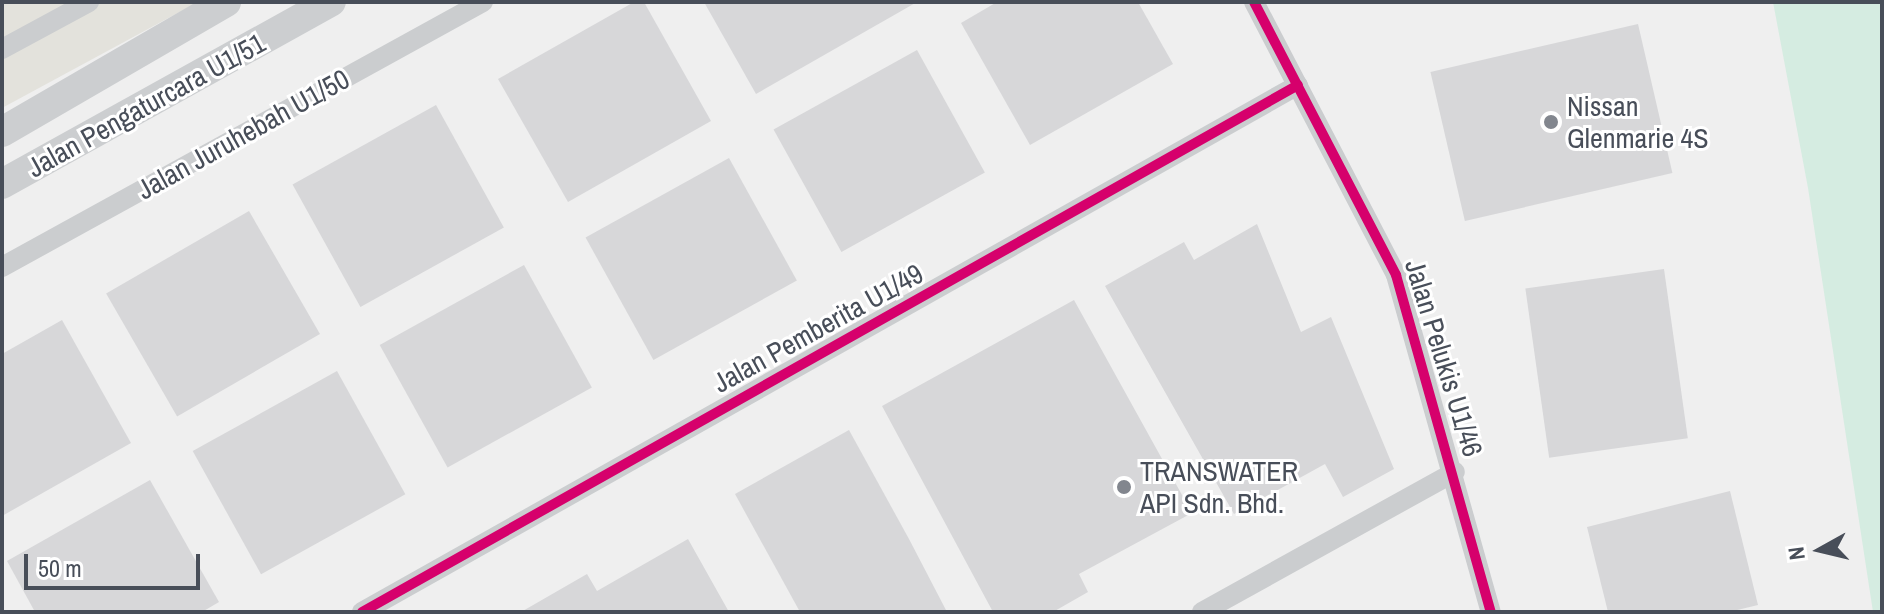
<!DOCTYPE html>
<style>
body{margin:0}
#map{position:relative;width:1884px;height:614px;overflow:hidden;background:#efefef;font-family:"Archivo Narrow",sans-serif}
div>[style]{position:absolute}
.commercial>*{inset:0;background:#e3e2dc}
.green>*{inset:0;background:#d5ece1}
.building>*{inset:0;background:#d7d7d9;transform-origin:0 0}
.minor>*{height:20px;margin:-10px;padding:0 10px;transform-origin:10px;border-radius:10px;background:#cbcdcf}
.secondary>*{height:30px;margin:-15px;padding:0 15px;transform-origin:15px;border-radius:15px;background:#ccced0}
.cycleway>*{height:10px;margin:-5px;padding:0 5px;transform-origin:5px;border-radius:5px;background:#d6006c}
.dots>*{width:22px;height:22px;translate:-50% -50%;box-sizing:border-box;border:4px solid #fff;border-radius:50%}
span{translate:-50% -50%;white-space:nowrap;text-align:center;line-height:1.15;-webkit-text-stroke:6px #fff;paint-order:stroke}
.street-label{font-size:28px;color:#484e59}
.poi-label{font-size:28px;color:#484e59}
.left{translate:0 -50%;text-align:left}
.frame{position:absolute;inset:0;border:4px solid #484e59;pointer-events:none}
.north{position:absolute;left:1780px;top:510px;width:80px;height:80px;-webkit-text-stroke:6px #fff;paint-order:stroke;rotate:262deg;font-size:22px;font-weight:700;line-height:32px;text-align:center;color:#484e59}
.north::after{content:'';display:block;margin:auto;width:28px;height:36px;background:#484e59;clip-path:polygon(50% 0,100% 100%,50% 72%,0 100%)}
.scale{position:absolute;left:24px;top:554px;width:176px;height:36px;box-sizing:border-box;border:4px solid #484e59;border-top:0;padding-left:10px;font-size:24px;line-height:28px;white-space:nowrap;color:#484e59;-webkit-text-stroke:6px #fff;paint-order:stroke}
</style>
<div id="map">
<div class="commercial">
<div style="clip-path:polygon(2px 2px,198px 2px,2px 108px)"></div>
</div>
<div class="green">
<div style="clip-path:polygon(1773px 2px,1882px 2px,1882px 612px,1873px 612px,1808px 188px)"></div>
</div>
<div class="building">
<div style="clip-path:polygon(634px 2px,644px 2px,711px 121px,568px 202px,498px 79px)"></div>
<div style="clip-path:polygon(704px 2px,917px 2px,756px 94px)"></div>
<div style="clip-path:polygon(997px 2px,1138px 2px,1173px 64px,1030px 145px,961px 23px)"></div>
<div style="left:1638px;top:24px;width:153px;height:213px;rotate:77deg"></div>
<div style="left:917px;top:50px;width:140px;height:164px;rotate:61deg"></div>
<div style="left:436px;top:105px;width:140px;height:164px;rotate:61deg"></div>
<div style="left:729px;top:158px;width:140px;height:164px;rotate:61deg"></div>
<div style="left:249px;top:211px;width:142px;height:165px;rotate:60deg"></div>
<div style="clip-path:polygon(1257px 224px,1301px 332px,1331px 317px,1394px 469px,1343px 497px,1325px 464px,1234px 514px,1105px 286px,1184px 242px,1194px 260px)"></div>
<div style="left:524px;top:265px;width:140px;height:165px;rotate:61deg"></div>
<div style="left:1664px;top:269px;width:171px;height:140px;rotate:82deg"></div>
<div style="clip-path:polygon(1074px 300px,1192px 513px,1079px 574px,1088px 592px,1053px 612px,993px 612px,882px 406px)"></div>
<div style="clip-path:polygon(62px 320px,131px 443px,2px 516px,2px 354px)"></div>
<div style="left:337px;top:371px;width:141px;height:165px;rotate:61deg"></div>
<div style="clip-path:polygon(849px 430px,909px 539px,947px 612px,800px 612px,735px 494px)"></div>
<div style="clip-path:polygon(150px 480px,219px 602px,202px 612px,35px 612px,7px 561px)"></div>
<div style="clip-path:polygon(1730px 491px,1758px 605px,1729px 612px,1608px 612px,1587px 527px)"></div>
<div style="clip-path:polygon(688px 539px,729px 612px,521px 612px,587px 574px,597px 591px)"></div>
</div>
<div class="minor">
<div style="left:1254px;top:2px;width:308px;rotate:62.5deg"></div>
<div style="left:1396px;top:275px;width:350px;rotate:74.3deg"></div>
<div style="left:2px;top:49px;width:99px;rotate:-28.4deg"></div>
<div style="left:2px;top:267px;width:549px;rotate:-28.85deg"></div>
<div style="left:362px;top:612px;width:1074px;rotate:-29.38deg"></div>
<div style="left:1202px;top:612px;width:289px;rotate:-29deg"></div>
</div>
<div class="secondary">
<div style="left:2px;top:132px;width:259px;rotate:-30.1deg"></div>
<div style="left:2px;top:184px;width:376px;rotate:-29deg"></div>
</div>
<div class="cycleway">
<div style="left:1254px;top:2px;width:308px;rotate:62.5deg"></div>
<div style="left:1396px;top:275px;width:350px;rotate:74.3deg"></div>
<div style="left:362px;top:612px;width:1074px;rotate:-29.38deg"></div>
</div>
<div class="dots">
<div style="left:1551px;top:122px;background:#82868e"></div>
<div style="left:1124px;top:487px;background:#82868e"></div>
</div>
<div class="street-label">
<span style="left:146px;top:105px;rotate:-29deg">Jalan Pengaturcara U1/51</span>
<span style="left:243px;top:134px;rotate:-29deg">Jalan Juruhebah U1/50</span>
<span style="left:818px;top:328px;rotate:-29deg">Jalan Pemberita U1/49</span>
<span style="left:1444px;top:358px;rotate:73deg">Jalan Pelukis U1/46</span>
</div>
<div class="poi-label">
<span class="left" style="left:1567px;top:122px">Nissan<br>Glenmarie 4S</span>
<span class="left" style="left:1140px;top:487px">TRANSWATER<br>API Sdn. Bhd.</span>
</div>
<div class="frame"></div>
<div class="north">N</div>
<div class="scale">50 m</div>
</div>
